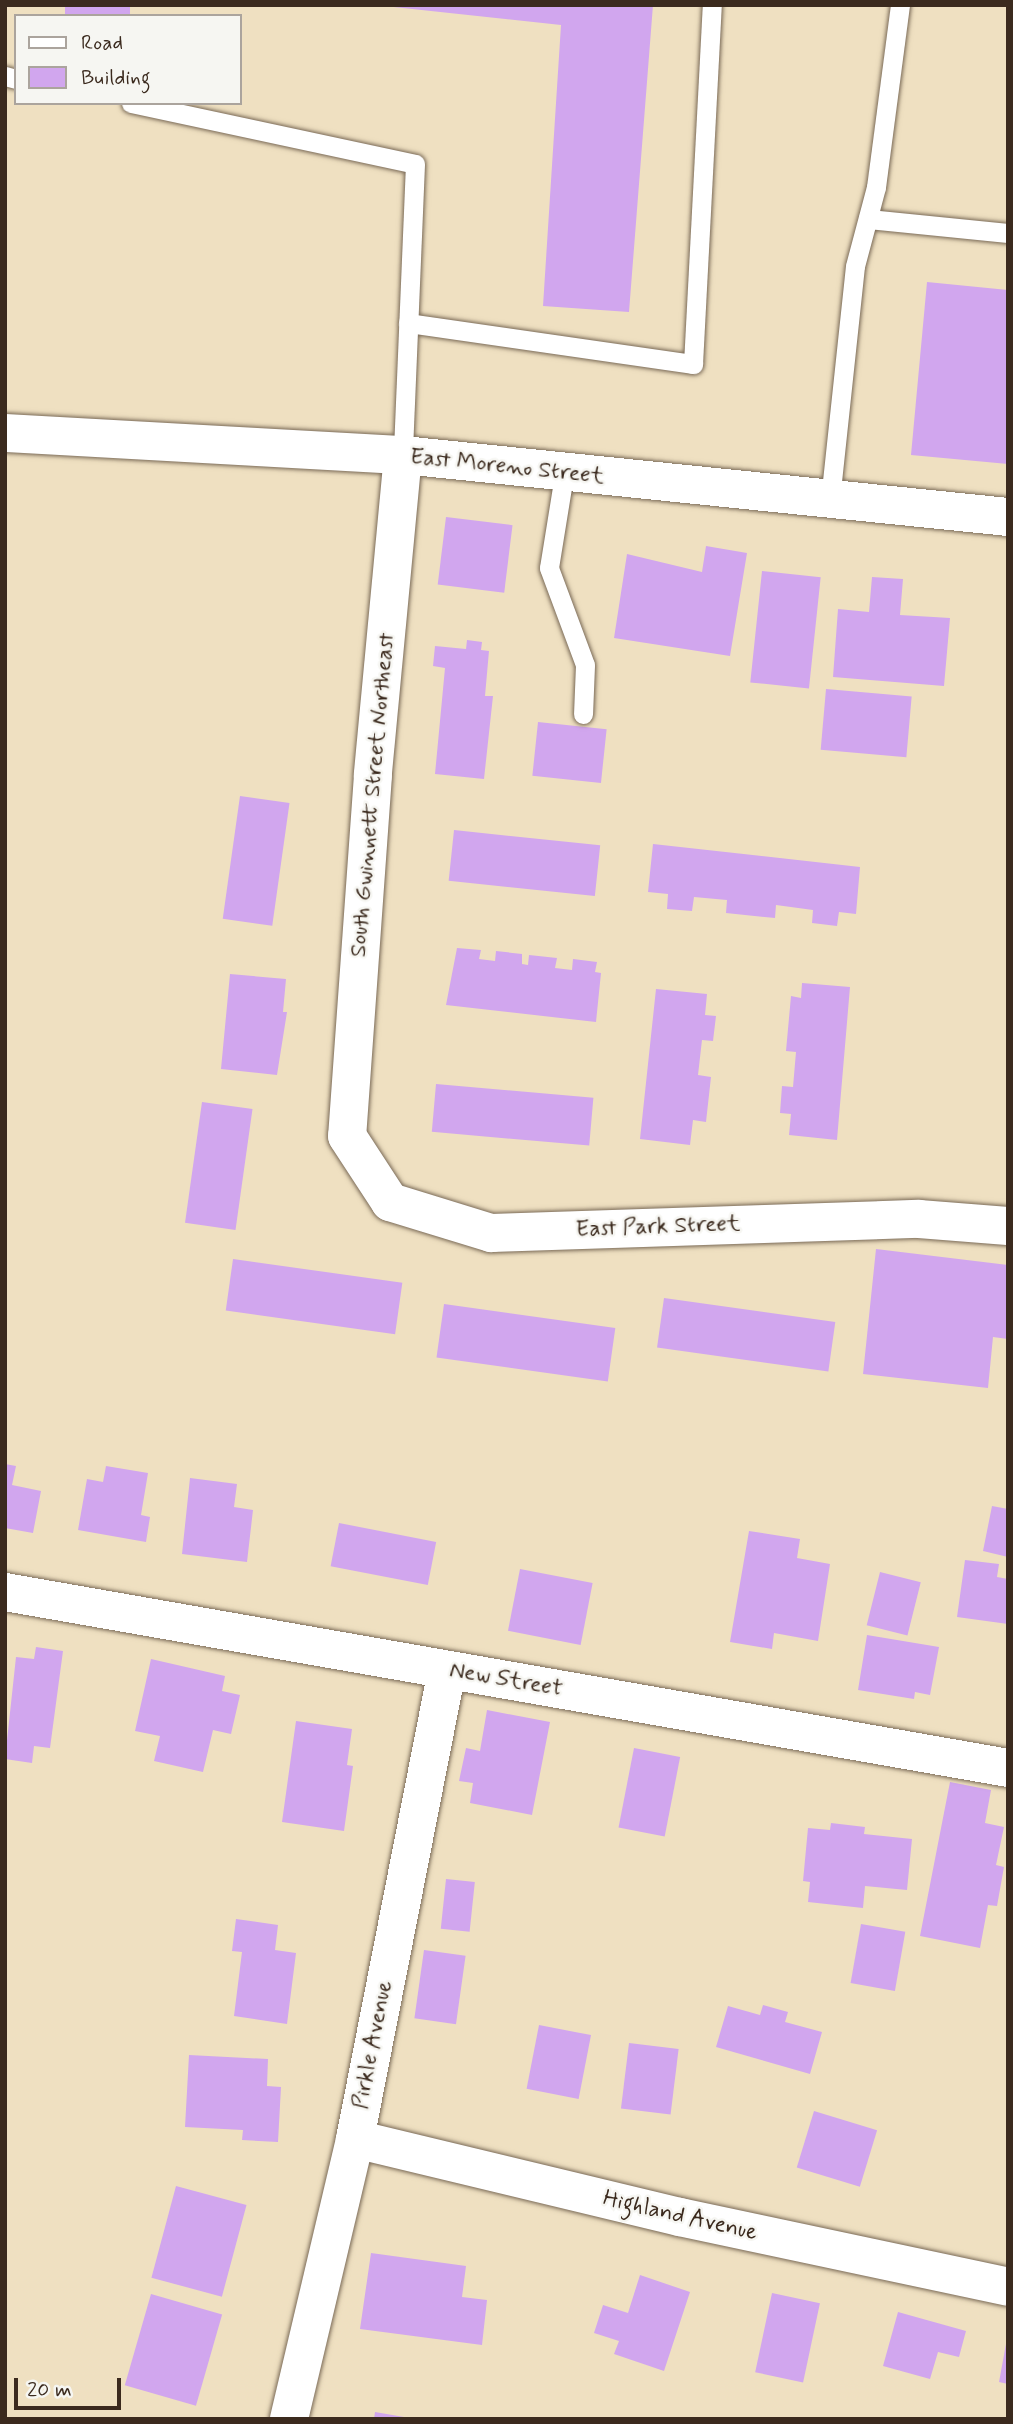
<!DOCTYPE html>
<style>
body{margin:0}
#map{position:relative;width:1013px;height:2424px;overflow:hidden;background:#efe0c1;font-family:Mynerve,sans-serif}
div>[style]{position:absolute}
.building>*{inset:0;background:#d1a6ee;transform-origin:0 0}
.roads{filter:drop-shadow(0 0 2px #7a6a57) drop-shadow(0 0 2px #7a6a57)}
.lane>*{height:19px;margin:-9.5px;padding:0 9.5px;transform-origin:9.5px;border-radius:9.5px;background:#fff}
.street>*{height:38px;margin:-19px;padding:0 19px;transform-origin:19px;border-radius:19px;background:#fff}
span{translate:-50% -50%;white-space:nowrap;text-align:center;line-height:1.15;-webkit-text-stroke:5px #f6f6f2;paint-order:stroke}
.street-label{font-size:23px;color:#3b2a1e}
.frame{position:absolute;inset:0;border:7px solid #3b2a1e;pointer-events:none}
.legend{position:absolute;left:14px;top:14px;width:228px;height:91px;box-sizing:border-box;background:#f6f6f2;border:2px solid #aba49d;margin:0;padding:9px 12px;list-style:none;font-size:21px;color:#3b2a1e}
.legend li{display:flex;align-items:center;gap:14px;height:35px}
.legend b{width:35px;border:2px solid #aba49d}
.scale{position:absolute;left:14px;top:2378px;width:107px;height:32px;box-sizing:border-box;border:4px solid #3b2a1e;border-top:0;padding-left:9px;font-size:21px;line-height:24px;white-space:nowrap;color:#3b2a1e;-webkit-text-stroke:5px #f6f6f2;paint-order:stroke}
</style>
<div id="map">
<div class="building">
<div style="left:65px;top:5px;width:65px;height:11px"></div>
<div style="clip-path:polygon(375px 5px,653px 5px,629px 312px,543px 306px,561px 25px)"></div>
<div style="clip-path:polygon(927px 282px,1008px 290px,1008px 464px,911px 455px)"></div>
<div style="left:446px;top:517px;width:67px;height:68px;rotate:7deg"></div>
<div style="clip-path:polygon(706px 546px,747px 553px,730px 656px,614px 638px,627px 554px,702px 572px)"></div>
<div style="left:762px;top:571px;width:59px;height:112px;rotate:6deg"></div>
<div style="clip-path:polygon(872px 577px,903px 579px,900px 615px,950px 618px,944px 686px,833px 677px,838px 609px,869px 612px)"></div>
<div style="clip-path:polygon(467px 640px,482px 642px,481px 650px,489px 651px,485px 696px,493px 696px,484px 779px,435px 774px,445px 668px,433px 666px,435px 646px,466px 649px)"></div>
<div style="left:826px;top:689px;width:86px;height:61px;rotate:5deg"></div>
<div style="left:538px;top:722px;width:69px;height:54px;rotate:6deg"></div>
<div style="left:240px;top:796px;width:50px;height:124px;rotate:8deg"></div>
<div style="left:454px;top:830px;width:147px;height:51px;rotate:6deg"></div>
<div style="clip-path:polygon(653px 844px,860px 867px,856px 914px,839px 912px,837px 926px,812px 923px,813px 910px,776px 905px,775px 918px,726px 913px,727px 900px,694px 897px,692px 911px,667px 909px,668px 894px,648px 892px)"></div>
<div style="clip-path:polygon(457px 948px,481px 950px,479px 959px,495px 961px,496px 951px,522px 954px,522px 964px,528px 965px,529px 955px,557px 958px,555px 968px,572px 970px,573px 959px,597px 962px,595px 972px,601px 973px,596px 1022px,446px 1005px)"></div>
<div style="clip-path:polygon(230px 974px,286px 979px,283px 1012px,287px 1012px,277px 1075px,221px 1069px)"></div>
<div style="clip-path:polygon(802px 983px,850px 987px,837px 1140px,789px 1135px,791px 1114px,780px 1113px,782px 1086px,793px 1087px,796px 1052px,786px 1051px,791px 996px,801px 998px)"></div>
<div style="clip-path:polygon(656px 989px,707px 994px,705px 1015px,716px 1016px,713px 1041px,702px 1040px,698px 1075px,711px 1077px,706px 1122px,693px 1120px,690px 1145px,640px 1139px)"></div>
<div style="left:436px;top:1084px;width:158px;height:48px;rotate:5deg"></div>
<div style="left:202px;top:1102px;width:51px;height:122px;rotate:8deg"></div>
<div style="clip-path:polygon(876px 1249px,1008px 1265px,1008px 1339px,993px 1337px,988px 1388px,863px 1374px)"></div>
<div style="left:233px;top:1259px;width:171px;height:52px;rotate:8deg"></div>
<div style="left:664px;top:1298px;width:173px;height:50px;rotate:8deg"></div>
<div style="left:444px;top:1304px;width:173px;height:54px;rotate:8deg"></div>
<div style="clip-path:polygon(5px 1464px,16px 1466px,12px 1485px,41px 1491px,33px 1533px,5px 1528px)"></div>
<div style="clip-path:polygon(106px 1466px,148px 1473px,141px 1515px,150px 1517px,146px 1542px,78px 1530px,87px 1479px,103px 1482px)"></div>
<div style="clip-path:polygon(190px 1478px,237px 1484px,234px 1507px,253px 1510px,247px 1562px,182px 1554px)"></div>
<div style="clip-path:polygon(992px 1506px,1008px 1509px,1008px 1557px,983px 1551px)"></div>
<div style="left:339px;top:1523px;width:99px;height:44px;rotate:11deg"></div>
<div style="clip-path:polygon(749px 1531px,800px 1539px,797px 1558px,830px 1564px,818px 1641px,774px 1633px,772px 1649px,730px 1642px)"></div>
<div style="clip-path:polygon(965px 1560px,999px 1564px,997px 1577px,1008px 1579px,1008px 1624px,957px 1617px)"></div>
<div style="left:520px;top:1569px;width:74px;height:63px;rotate:11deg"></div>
<div style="left:880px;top:1572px;width:42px;height:55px;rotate:14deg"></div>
<div style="clip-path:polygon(867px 1635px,939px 1647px,930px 1695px,915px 1692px,914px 1699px,858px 1690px)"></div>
<div style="clip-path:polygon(36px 1647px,63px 1651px,50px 1748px,34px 1746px,32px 1763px,5px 1759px,16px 1657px,34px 1659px)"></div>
<div style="clip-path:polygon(151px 1659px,225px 1676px,222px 1691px,240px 1695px,231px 1734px,213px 1730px,203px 1772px,154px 1761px,160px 1736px,135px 1731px)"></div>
<div style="clip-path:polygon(487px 1710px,550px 1722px,532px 1815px,470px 1803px,473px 1783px,459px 1781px,466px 1748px,480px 1751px)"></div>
<div style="clip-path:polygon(296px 1721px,352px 1729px,347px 1765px,353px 1766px,344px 1831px,282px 1822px)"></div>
<div style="left:634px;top:1748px;width:47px;height:81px;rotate:11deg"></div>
<div style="clip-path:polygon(950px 1782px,991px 1790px,985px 1823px,1004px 1827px,996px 1865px,1004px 1867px,997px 1906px,988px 1905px,980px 1948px,920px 1936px)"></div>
<div style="clip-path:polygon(831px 1823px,865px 1827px,864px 1834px,912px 1839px,907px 1890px,865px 1886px,863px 1908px,808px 1902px,810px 1882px,803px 1881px,808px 1828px,830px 1830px)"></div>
<div style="left:446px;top:1879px;width:29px;height:50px;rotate:6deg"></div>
<div style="clip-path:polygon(236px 1919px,278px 1925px,275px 1950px,296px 1953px,287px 2024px,234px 2016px,242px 1952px,232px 1951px)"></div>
<div style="left:861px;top:1924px;width:45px;height:60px;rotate:10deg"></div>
<div style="left:424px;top:1950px;width:42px;height:69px;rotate:8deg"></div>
<div style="clip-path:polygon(763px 2005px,788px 2012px,785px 2022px,822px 2032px,810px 2074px,716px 2047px,728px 2006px,760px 2015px)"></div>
<div style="left:539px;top:2025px;width:53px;height:65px;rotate:11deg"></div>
<div style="left:629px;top:2043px;width:50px;height:66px;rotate:7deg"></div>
<div style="clip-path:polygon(189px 2055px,268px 2059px,267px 2086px,281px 2087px,278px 2142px,242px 2140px,243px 2130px,185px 2127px)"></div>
<div style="left:814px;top:2111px;width:66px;height:59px;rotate:17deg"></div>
<div style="left:176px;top:2186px;width:73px;height:95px;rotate:15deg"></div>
<div style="clip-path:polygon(371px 2253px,466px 2266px,462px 2297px,487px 2300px,482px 2345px,360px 2329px)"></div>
<div style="clip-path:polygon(640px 2275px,690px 2292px,664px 2371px,614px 2354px,619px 2341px,594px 2333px,603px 2305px,628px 2313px)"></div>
<div style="left:772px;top:2293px;width:49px;height:81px;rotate:12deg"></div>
<div style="left:151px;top:2294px;width:74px;height:95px;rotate:16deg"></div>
<div style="clip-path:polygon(898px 2312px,966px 2331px,959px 2357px,938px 2352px,930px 2379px,883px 2366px)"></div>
<div style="clip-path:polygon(1006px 2344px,1008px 2344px,1008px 2384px,999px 2382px)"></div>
<div style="clip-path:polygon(375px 2412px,404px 2417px,404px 2419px,374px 2419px)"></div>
</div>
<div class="roads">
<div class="lane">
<div style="left:5px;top:76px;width:11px;rotate:15deg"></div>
<div style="left:131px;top:103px;width:290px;rotate:12.1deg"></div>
<div style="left:415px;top:164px;width:291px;rotate:92.4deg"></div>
<div style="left:868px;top:219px;width:141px;rotate:5.7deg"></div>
<div style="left:408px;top:323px;width:288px;rotate:8.2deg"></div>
<div style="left:693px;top:364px;width:360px;rotate:-87deg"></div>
<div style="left:564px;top:475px;width:94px;rotate:99.2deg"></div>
<div style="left:549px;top:568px;width:103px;rotate:69.6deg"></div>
<div style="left:585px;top:665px;width:49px;rotate:92.3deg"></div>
<div style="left:830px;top:500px;width:235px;rotate:-83.9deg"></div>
<div style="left:855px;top:266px;width:82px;rotate:-75.1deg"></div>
<div style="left:876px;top:187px;width:184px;rotate:-82.5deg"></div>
</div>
<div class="street">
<div style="left:5px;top:433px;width:399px;rotate:3.2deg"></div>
<div style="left:403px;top:455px;width:608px;rotate:5.85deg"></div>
<div style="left:403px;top:455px;width:321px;rotate:95.4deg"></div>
<div style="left:373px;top:775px;width:362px;rotate:94.1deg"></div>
<div style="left:347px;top:1136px;width:79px;rotate:56.9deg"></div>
<div style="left:390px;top:1202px;width:106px;rotate:17.1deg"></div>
<div style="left:491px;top:1233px;width:428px;rotate:-1.9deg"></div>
<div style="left:919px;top:1219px;width:89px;rotate:4.5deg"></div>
<div style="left:5px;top:1592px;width:1018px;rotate:9.95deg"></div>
<div style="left:355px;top:2139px;width:334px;rotate:13.5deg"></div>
<div style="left:680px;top:2217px;width:335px;rotate:12deg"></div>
<div style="left:289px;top:2419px;width:288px;rotate:-76.7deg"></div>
<div style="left:355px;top:2139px;width:478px;rotate:-78.9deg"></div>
</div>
</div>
<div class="street-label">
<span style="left:507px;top:467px;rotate:6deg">East Moreno Street</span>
<span style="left:373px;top:795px;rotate:-85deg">South Gwinnett Street Northeast</span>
<span style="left:658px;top:1227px;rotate:-2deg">East Park Street</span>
<span style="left:506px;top:1680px;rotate:10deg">New Street</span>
<span style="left:373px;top:2045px;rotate:-79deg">Pirkle Avenue</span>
<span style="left:680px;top:2216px;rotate:13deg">Highland Avenue</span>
</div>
<div class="frame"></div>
<ul class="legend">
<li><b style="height:9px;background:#fff"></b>Road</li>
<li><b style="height:19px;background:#d1a6ee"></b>Building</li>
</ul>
<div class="scale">20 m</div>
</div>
